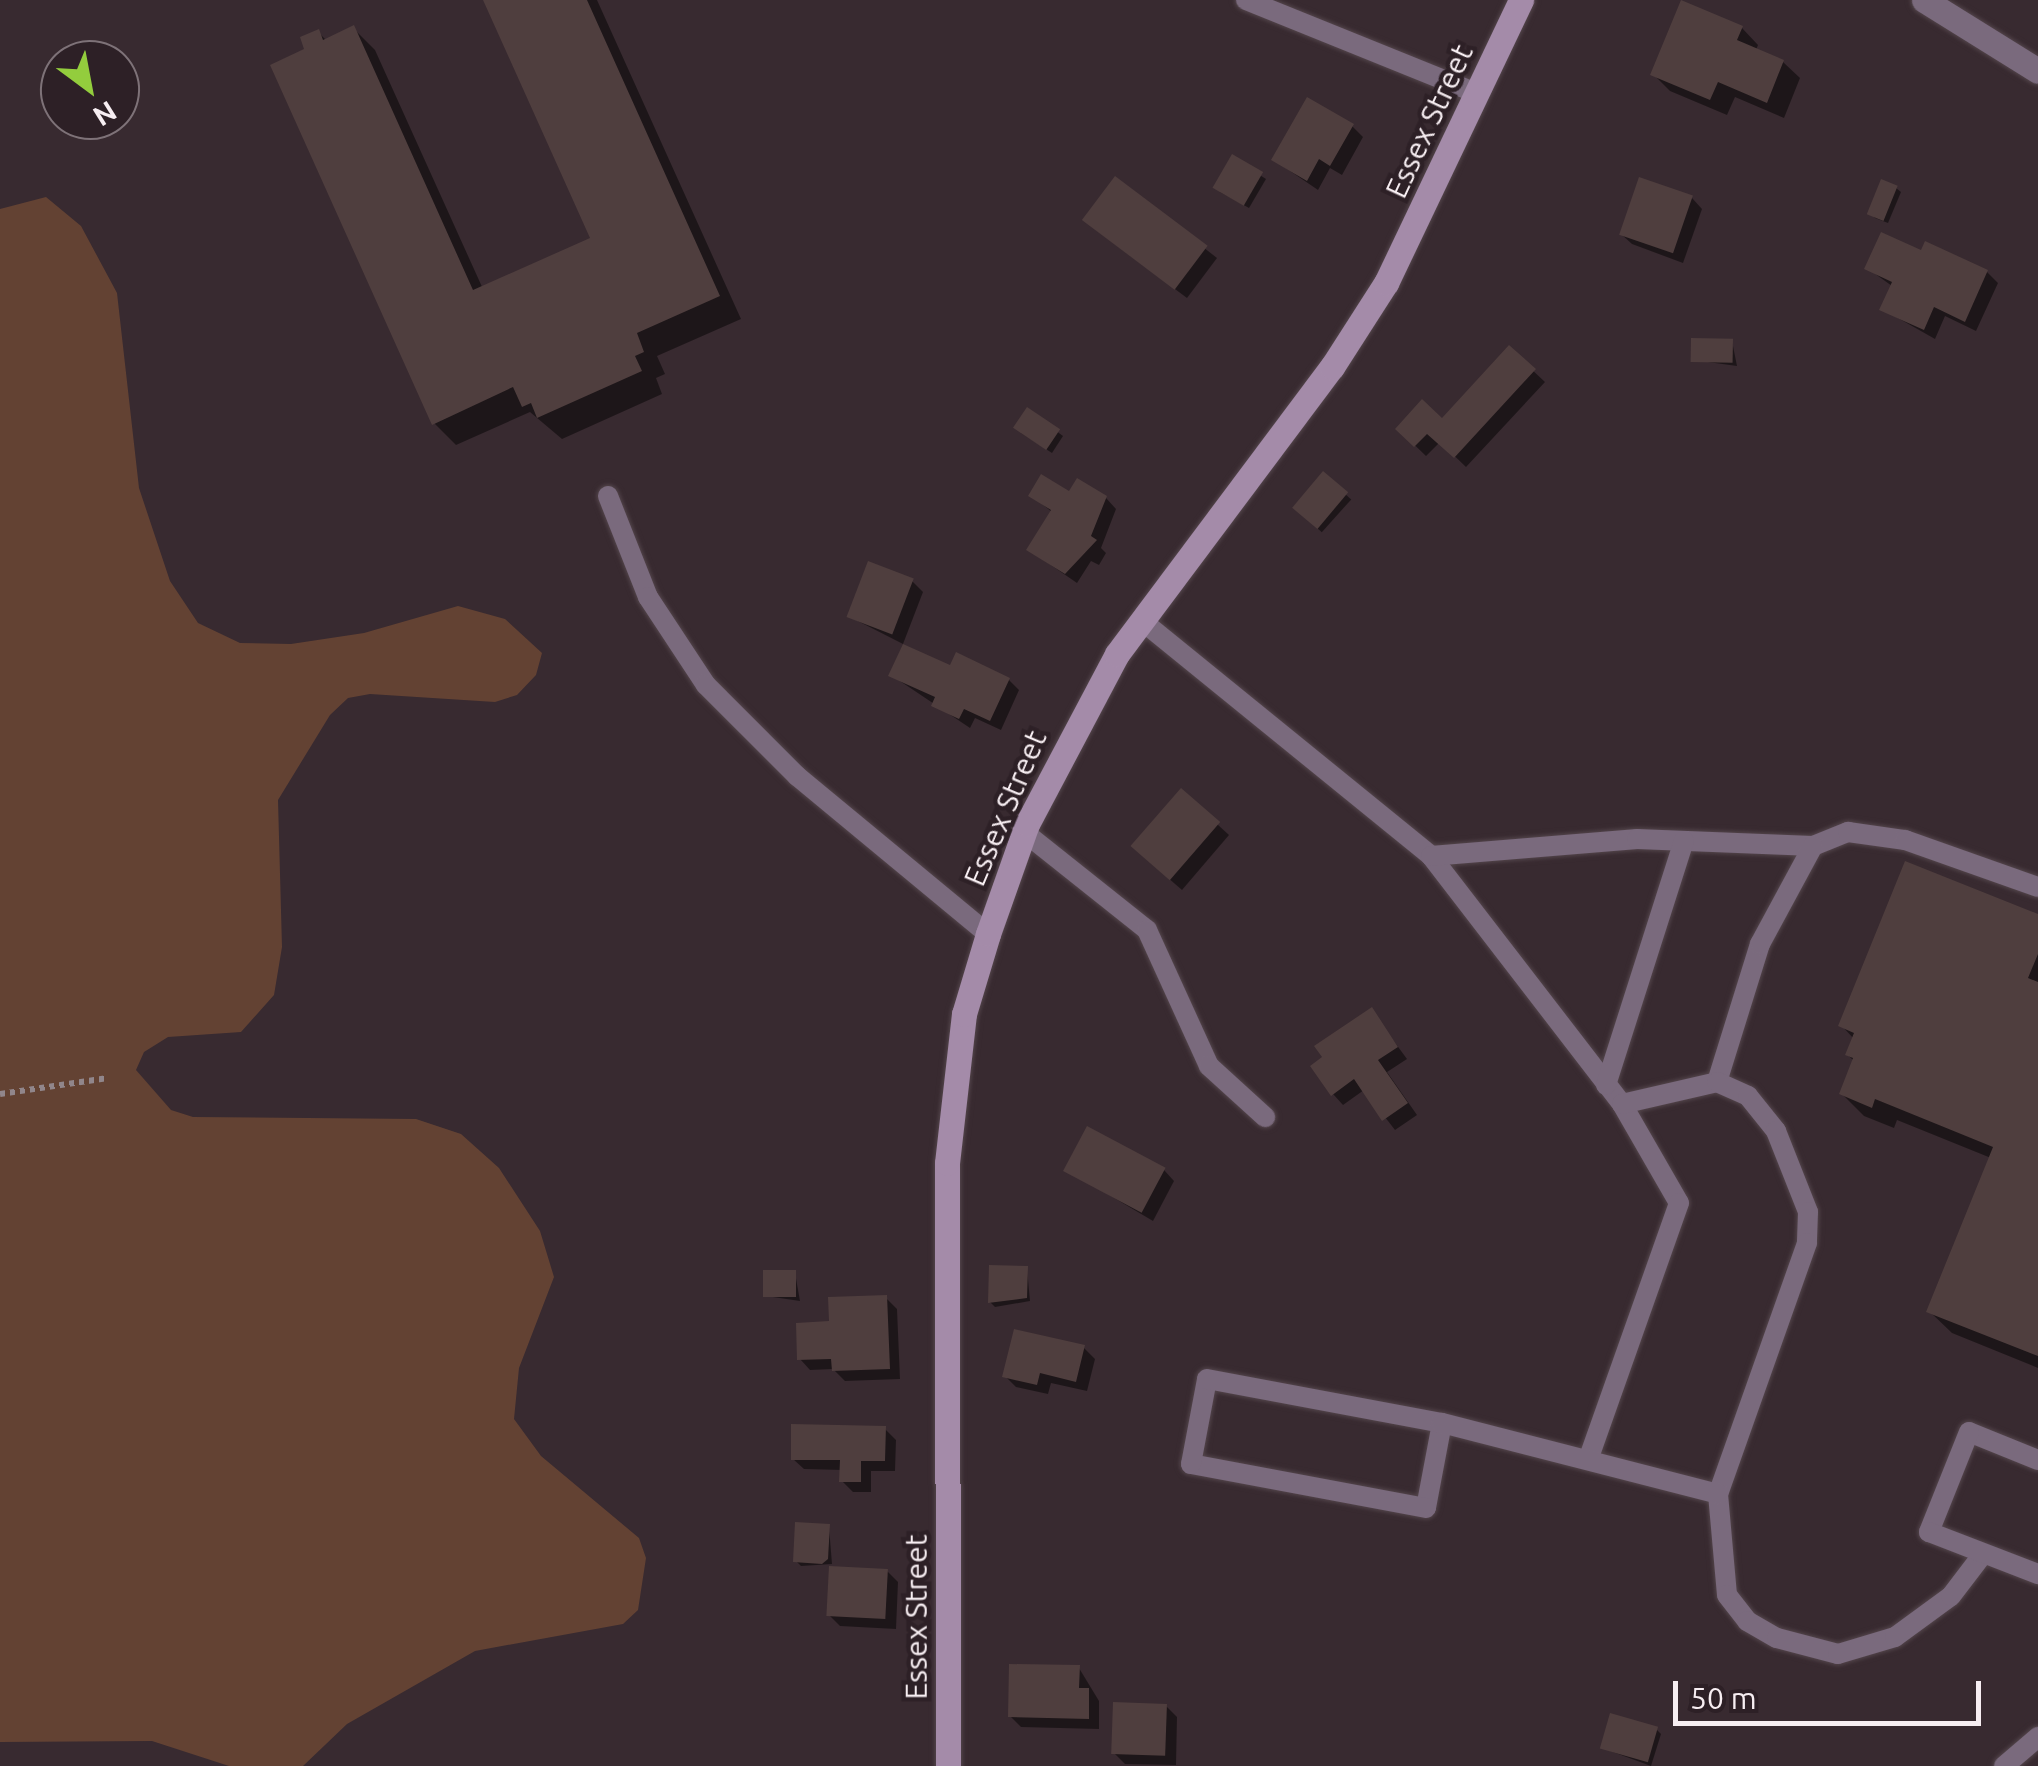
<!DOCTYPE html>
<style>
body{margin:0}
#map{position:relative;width:2038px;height:1766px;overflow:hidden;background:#382a30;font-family:Ubuntu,sans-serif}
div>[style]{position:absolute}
.green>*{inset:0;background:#634233}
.shadow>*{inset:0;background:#0007;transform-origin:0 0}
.building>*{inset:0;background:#4f3e3e;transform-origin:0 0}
.path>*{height:6px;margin-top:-3px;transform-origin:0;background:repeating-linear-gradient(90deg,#91868b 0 5px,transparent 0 10px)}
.roads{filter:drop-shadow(0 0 2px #53454b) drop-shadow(0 0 2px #53454b)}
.lane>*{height:20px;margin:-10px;padding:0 10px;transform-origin:10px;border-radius:10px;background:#7a6a7d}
.street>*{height:25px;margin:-12.5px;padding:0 12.5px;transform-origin:12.5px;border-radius:12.5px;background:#7a6a7d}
.secondary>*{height:25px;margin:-12.5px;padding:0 12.5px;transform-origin:12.5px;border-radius:12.5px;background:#a48ba9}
span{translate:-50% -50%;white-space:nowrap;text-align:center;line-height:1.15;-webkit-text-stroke:9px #2d2026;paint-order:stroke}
.street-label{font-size:30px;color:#f7eef2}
.north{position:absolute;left:40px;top:40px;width:100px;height:100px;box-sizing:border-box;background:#2d2026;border:2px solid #7e7278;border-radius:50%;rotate:148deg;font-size:28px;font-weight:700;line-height:40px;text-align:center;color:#f7eef2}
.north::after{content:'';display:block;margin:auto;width:35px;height:45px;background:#93cd3d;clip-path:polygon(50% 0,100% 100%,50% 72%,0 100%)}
.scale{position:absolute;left:1673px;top:1681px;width:308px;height:45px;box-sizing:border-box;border:5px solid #f7eef2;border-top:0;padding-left:12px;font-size:30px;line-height:35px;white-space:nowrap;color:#f7eef2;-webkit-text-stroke:8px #2d2026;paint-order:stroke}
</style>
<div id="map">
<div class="green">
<div style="clip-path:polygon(46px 197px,81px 226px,117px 293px,139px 488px,170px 581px,198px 623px,240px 643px,291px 644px,364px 633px,458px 606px,505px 619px,542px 653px,536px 675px,517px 695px,495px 702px,370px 694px,348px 698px,330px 715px,278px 800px,282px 947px,274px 995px,241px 1032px,168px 1037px,144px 1052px,136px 1070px,171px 1110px,193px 1117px,416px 1119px,461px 1134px,499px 1168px,540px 1231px,554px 1277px,519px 1368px,514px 1419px,541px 1456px,639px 1538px,646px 1558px,638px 1610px,623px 1624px,475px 1651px,347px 1724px,303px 1766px,229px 1766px,152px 1741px,0 1742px,0 209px)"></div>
</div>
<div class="shadow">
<div style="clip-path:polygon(486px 0,597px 0,741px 319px,657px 356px,665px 374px,656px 378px,662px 394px,562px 439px,530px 412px,456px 445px,434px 423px,318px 32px,327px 41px,353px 28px,375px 50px,483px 289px,593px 239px)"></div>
<div style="clip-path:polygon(1742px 28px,1758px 45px,1756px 50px,1783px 62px,1800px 78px,1784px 118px,1735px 97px,1727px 115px,1670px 91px,1653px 74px)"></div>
<div style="clip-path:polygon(1352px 126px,1363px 137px,1342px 175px,1330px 168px,1318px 190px,1274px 160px)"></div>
<div style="clip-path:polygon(1233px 158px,1266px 179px,1249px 208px,1220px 192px)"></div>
<div style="clip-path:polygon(1116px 179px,1217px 258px,1187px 298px,1096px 230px)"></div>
<div style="clip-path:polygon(1896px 188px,1901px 192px,1888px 223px,1875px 218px,1870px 213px)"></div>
<div style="clip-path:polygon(1692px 198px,1702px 209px,1683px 263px,1632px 244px,1621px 234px)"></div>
<div style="clip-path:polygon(1923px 254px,1987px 272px,1998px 283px,1976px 331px,1945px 316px,1935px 339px,1882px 309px,1892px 286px,1867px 268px)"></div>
<div style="clip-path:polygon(1732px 341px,1737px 366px,1693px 360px)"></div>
<div style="clip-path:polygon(1509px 348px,1545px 382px,1466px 467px,1440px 442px,1426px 456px,1398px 429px,1442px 422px)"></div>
<div style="clip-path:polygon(1028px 410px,1063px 436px,1052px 453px,1021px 433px)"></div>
<div style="left:1323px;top:474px;width:38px;height:44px;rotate:42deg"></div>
<div style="clip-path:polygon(1031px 495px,1106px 498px,1116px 509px,1101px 548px,1106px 553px,1099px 565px,1091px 561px,1077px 583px,1029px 550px,1052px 512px)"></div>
<div style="clip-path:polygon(912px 581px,923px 592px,903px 644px,850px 617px)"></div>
<div style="clip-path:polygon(891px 675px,1009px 680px,1019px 690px,1001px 730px,975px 718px,970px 728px)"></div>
<div style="clip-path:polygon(1181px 791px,1229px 835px,1182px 890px,1144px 857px)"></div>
<div style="clip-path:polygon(2038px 917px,2038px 1368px,1952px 1333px,1929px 1311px,1991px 1158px,1897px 1120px,1894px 1128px,1864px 1116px,1842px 1094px,1854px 1061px,1848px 1055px,1854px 1039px,1841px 1025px)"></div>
<div style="clip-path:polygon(1371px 1010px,1407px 1059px,1387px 1072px,1417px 1115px,1395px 1130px,1364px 1090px,1343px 1105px,1333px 1094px)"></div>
<div style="clip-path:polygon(1067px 1170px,1164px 1170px,1174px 1181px,1153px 1221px)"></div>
<div style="clip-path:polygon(1027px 1269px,1030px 1301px,995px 1307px,990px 1302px)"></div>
<div style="clip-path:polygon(795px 1273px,800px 1301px,766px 1296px)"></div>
<div style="clip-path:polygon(886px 1298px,897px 1309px,900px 1379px,845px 1381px,833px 1369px,810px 1370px,800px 1359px,832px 1324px)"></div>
<div style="clip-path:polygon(1084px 1348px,1095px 1359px,1087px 1391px,1051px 1383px,1048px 1394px,1016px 1387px,1005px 1376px)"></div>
<div style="clip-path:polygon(885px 1429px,896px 1440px,895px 1471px,871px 1471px,871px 1492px,853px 1492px,842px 1481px,842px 1470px,804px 1469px,793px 1459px)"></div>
<div style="clip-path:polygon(829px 1527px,832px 1564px,801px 1566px,796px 1561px)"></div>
<div style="clip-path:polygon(887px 1571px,898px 1582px,896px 1629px,840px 1626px,829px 1615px)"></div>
<div style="clip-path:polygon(1079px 1668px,1099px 1701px,1099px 1729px,1021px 1727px,1010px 1716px)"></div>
<div style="clip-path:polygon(1166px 1706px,1177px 1717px,1176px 1765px,1125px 1764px,1114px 1753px)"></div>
<div style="clip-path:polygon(1656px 1729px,1661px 1734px,1651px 1766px,1602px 1748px)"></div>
</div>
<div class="building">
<div style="clip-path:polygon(483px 0,587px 0,720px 296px,637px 333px,644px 352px,635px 356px,642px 371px,537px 418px,531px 403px,522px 407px,513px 387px,432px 425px,270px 65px,304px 49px,300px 37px,319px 29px,323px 40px,354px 25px,473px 290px,590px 238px)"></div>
<div style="clip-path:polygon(1681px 0,1743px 26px,1737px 40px,1784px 60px,1767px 103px,1718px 82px,1710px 100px,1650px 75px)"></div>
<div style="clip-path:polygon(1307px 97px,1354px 124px,1330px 166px,1319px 159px,1307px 181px,1271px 160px)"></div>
<div style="left:1232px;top:154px;width:36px;height:39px;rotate:30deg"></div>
<div style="left:1115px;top:176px;width:116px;height:55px;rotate:37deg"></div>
<div style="left:1639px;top:177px;width:57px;height:61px;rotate:19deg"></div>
<div style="left:1881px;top:179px;width:18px;height:38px;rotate:22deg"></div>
<div style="clip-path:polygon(1881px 232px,1921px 250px,1925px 241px,1988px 270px,1965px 322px,1934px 307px,1924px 330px,1879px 310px,1892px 282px,1864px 269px)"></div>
<div style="left:1691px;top:338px;width:42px;height:24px;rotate:1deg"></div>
<div style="clip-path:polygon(1509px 345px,1536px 369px,1454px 458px,1427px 434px,1414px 447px,1395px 429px,1422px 399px,1442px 418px)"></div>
<div style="left:1027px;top:407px;width:40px;height:25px;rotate:34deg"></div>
<div style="left:1323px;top:471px;width:33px;height:48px;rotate:40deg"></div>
<div style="clip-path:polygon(1041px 474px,1069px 491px,1077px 478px,1107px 496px,1091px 536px,1097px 540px,1065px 574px,1026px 550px,1051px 510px,1028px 496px)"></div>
<div style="left:868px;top:561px;width:49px;height:60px;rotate:21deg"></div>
<div style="clip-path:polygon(903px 644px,950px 665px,956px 652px,1010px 678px,990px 721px,964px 709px,959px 719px,931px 706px,935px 697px,888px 676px)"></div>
<div style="left:1181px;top:788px;width:52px;height:77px;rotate:41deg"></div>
<div style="clip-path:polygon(1905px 861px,2038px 914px,2038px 954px,2028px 978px,2038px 982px,2038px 1356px,1926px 1312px,1993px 1147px,1875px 1099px,1872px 1108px,1839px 1094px,1853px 1058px,1845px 1055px,1854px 1033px,1838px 1026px)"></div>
<div style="clip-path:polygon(1372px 1007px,1398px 1047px,1378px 1060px,1408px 1103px,1382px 1121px,1354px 1079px,1331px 1096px,1310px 1066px,1322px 1057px,1314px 1046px)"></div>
<div style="left:1087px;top:1126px;width:89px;height:51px;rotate:28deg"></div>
<div style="clip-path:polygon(989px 1265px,1028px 1266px,1027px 1298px,988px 1303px)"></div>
<div style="left:763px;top:1270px;width:33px;height:27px"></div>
<div style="clip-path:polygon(887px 1295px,890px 1369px,832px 1371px,831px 1359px,797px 1360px,796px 1323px,829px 1321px,828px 1297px)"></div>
<div style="clip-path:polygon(1014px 1329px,1085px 1345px,1076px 1382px,1040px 1373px,1037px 1385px,1002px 1377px)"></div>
<div style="clip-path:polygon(791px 1424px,886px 1426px,885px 1461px,861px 1461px,861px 1482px,839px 1482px,840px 1460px,791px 1460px)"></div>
<div style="clip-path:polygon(795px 1522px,830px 1524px,828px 1559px,822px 1564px,793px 1562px)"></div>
<div style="left:829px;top:1566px;width:59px;height:50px;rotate:3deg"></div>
<div style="clip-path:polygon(1009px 1664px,1080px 1665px,1079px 1688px,1089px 1688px,1089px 1719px,1008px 1717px)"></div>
<div style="left:1113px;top:1702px;width:54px;height:52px;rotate:2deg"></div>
<div style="left:1610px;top:1713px;width:50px;height:37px;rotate:16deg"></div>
</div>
<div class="path">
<div style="left:0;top:1094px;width:109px;rotate:-8.4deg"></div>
</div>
<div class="roads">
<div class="lane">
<div style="left:1246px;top:0;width:251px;rotate:22deg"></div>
<div style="left:608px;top:496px;width:109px;rotate:68.4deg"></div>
<div style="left:648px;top:597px;width:105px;rotate:56.6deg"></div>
<div style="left:706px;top:685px;width:129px;rotate:45deg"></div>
<div style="left:797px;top:776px;width:248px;rotate:39.6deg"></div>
<div style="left:1141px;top:620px;width:374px;rotate:39.1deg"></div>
<div style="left:1431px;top:856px;width:313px;rotate:52.4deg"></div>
<div style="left:1622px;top:1104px;width:114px;rotate:60.1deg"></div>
<div style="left:1679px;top:1203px;width:269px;rotate:109.5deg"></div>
<div style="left:1024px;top:832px;width:157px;rotate:38.5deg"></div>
<div style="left:1147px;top:930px;width:149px;rotate:65.5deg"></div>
<div style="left:1209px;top:1066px;width:76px;rotate:42.3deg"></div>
<div style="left:1431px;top:856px;width:207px;rotate:-4.7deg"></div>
<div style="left:1637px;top:839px;width:176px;rotate:2.3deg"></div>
<div style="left:1813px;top:846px;width:38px;rotate:-22deg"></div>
<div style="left:1848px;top:832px;width:58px;rotate:8deg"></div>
<div style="left:1905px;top:840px;width:141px;rotate:19.5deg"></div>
<div style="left:1717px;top:1082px;width:145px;rotate:-72.7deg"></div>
<div style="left:1760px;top:944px;width:111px;rotate:-61.6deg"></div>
<div style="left:1606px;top:1085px;width:256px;rotate:-72.3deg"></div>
<div style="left:1622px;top:1104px;width:98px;rotate:-13deg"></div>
<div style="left:1717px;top:1082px;width:34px;rotate:24deg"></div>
<div style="left:1748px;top:1096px;width:45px;rotate:51.3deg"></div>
<div style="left:1776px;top:1131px;width:87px;rotate:68.4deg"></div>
<div style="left:1808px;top:1212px;width:31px;rotate:92deg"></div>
<div style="left:1807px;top:1243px;width:266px;rotate:109.5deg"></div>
<div style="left:1718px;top:1494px;width:101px;rotate:84.9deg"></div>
<div style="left:1727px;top:1595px;width:33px;rotate:52deg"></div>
<div style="left:1747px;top:1621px;width:34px;rotate:30deg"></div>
<div style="left:1777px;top:1638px;width:63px;rotate:14.7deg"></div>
<div style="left:1838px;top:1654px;width:59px;rotate:-16.6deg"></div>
<div style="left:1895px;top:1637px;width:69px;rotate:-36.2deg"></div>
<div style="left:1951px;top:1596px;width:53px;rotate:-52.7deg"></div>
<div style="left:1442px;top:1423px;width:86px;rotate:100.7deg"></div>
<div style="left:1426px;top:1508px;width:239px;rotate:-169.4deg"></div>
<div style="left:1191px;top:1464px;width:86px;rotate:-79.3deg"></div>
<div style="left:1207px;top:1379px;width:239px;rotate:10.6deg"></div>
<div style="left:1442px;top:1423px;width:285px;rotate:14.4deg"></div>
<div style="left:2038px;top:1460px;width:74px;rotate:-157.9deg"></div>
<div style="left:1969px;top:1432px;width:108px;rotate:111.8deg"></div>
<div style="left:1929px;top:1532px;width:117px;rotate:21.1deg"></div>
<div style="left:2004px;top:1766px;width:45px;rotate:-40.5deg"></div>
</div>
<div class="street">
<div style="left:1924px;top:0;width:134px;rotate:31.9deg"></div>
</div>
<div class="secondary">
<div style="left:948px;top:1766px;width:603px;rotate:-90.1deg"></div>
<div style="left:947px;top:1163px;width:150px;rotate:-83.5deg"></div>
<div style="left:964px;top:1014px;width:84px;rotate:-73.3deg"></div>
<div style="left:988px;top:934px;width:117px;rotate:-70.5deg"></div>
<div style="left:1027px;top:824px;width:192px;rotate:-62.1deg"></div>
<div style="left:1117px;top:654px;width:359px;rotate:-53.2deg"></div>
<div style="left:1332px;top:367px;width:100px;rotate:-57.3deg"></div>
<div style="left:1386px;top:283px;width:314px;rotate:-64.5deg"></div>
</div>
</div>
<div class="street-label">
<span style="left:1429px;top:121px;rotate:-65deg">Essex Street</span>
<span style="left:1005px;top:808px;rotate:-67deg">Essex Street</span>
<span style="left:916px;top:1617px;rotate:-90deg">Essex Street</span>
</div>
<div class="north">N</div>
<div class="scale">50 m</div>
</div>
